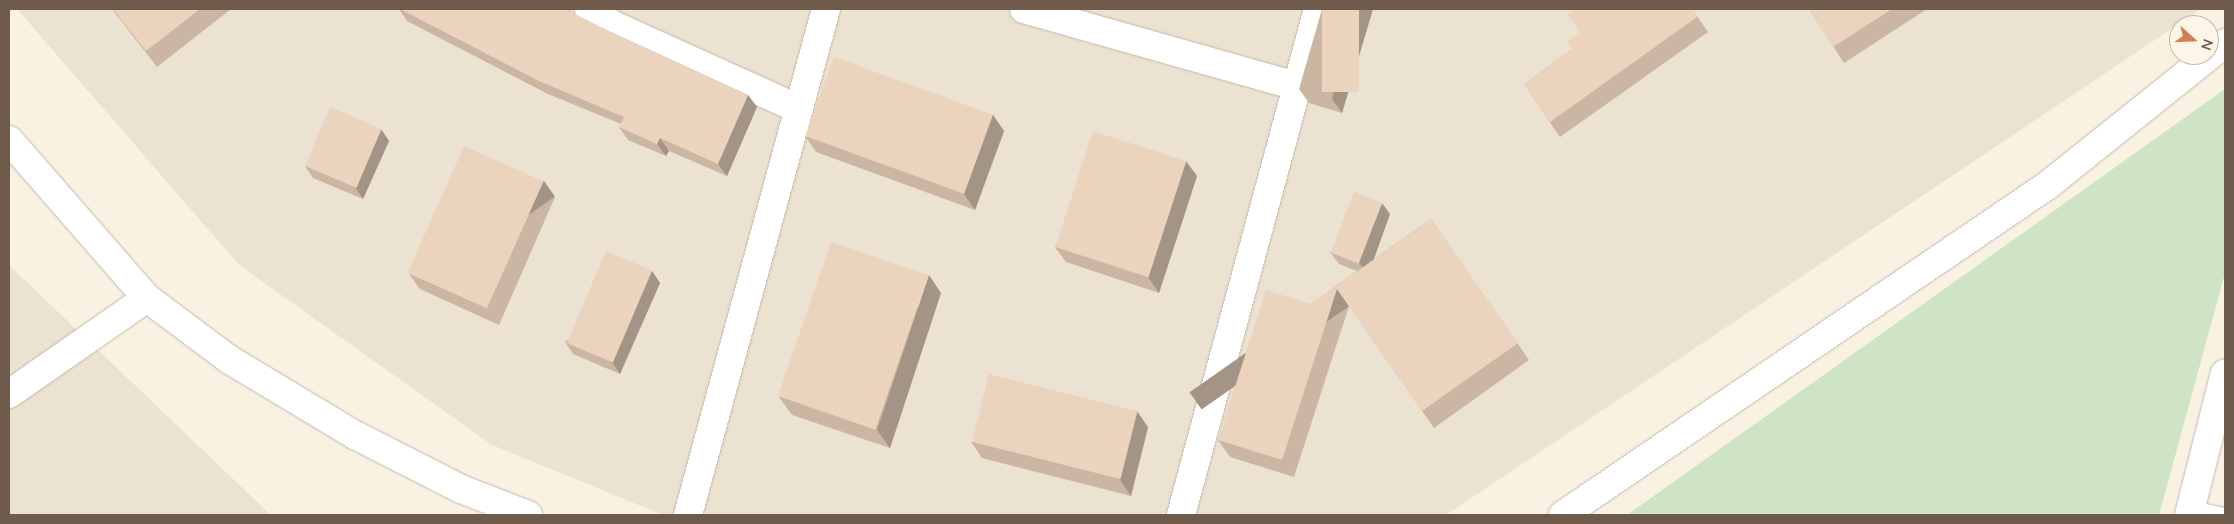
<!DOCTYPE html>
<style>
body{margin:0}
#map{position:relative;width:2234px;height:524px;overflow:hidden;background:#f9f2e3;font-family:Mulish,sans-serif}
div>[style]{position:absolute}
.residential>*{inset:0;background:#ece2d1}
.green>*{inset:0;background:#cee4c4}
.roads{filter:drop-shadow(0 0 1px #c6b9a9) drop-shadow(0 0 1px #c6b9a9)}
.lane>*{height:15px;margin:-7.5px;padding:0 7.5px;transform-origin:7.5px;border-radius:7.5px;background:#fff}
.street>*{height:28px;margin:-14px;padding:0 14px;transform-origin:14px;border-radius:14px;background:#fff}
.secondary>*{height:28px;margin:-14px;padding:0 14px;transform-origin:14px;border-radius:14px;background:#fff}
.wall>*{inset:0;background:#cab6a3}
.shaded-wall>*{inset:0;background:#a49485;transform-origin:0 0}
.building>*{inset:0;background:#ebd4be;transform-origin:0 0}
span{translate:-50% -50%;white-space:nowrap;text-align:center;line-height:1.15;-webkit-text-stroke:4px #fcf6e9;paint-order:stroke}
.frame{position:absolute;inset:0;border:10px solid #6e5b4c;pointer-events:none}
.north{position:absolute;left:2169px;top:15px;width:50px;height:50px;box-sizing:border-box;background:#fcf6e9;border:1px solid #c3b8aa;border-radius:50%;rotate:110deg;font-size:14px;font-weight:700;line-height:20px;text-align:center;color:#6e5b4c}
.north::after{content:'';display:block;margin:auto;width:18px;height:22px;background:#d57e56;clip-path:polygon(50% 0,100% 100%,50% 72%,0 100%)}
</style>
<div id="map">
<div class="residential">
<div style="clip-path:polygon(17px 9px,2201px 9px,1446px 515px,663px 515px,492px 445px,239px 265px)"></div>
<div style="clip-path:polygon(9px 265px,271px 515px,9px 515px)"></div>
</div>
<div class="green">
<div style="clip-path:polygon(2225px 89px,2225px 273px,2159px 515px,1627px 515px)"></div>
</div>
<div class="roads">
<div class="lane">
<div style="left:2191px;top:508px;width:35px;rotate:12deg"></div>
</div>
<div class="street">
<div style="left:589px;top:9px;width:29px;rotate:34deg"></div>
<div style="left:613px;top:25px;width:204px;rotate:24.3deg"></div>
<div style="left:1024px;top:9px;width:284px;rotate:15.8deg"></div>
<div style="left:9px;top:394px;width:168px;rotate:-34.8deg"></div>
<div style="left:688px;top:515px;width:524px;rotate:-74.74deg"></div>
<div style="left:1181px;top:515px;width:524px;rotate:-74.85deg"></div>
</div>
<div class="secondary">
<div style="left:9px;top:140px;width:210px;rotate:48.9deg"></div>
<div style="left:147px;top:298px;width:104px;rotate:36.8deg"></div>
<div style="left:230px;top:360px;width:146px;rotate:31deg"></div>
<div style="left:355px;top:435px;width:119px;rotate:27deg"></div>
<div style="left:461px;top:489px;width:72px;rotate:21.2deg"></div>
<div style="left:1563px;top:515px;width:587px;rotate:-34.23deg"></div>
<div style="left:2048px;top:185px;width:227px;rotate:-38.7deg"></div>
<div style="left:2189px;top:515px;width:146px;rotate:-75.8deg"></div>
</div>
</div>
<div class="wall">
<div style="clip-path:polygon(112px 9px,231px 9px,157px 67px)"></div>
<div style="clip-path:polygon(399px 9px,568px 9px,571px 12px,598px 26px,748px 95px,757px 107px,727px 176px,669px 151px,666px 156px,628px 140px,619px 127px,621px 124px,548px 94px,407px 21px)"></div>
<div style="clip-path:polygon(1322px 9px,1373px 9px,1342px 113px,1309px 103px,1299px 89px)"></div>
<div style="clip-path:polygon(1692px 9px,1708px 32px,1560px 137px,1524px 84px,1572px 49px,1580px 32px)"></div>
<div style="clip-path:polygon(1809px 9px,1927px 9px,1844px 63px)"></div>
<div style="clip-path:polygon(993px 115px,1004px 131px,975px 210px,816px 152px,805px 136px)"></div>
<div style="clip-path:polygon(381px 129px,389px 141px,363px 199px,313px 178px,305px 166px)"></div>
<div style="clip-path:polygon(1197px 176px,1159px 293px,1066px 262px,1055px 247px)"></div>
<div style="clip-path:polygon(544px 181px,555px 197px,499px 325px,420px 289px,409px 274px)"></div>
<div style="clip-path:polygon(1390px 214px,1374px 259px,1431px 219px,1529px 360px,1434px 428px,1349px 306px,1294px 477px,1230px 457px,1218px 440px,1311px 304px,1357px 271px,1339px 264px,1330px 252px)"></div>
<div style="clip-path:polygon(652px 271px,660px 283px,620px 374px,573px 354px,565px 342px)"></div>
<div style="clip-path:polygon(941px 293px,890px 448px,792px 415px,779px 397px)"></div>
<div style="clip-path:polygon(1148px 427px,1131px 496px,982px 458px,971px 442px)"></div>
</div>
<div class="shaded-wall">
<div style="clip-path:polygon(1359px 9px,1373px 9px,1342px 113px,1332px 99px)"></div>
<div style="clip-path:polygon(748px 95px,757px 107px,727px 176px,718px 164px)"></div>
<div style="clip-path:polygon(993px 115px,1004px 131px,975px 210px,964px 194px)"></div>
<div style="clip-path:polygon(381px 129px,389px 141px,363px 199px,355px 187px)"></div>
<div style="clip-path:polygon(660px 138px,669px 151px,666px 156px,657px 144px)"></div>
<div style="clip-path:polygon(1186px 161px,1197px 176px,1159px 293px,1148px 277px)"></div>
<div style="left:544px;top:181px;width:19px;height:140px;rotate:55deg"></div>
<div style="clip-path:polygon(1382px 203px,1390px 214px,1368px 275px,1359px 263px)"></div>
<div style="clip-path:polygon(652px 271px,660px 283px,620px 374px,612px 362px)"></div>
<div style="clip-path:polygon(929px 275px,941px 293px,890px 448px,877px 430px)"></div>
<div style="left:1337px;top:289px;width:21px;height:180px;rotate:55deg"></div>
<div style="clip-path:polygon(1137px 411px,1148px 427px,1131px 496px,1120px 480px)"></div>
</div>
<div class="building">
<div style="clip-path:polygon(113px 9px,200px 9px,146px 51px)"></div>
<div style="clip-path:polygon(400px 9px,565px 9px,598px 26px,748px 95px,718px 164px,660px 138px,657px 144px,619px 127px,624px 117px,539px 81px)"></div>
<div style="left:1322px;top:9px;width:37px;height:83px"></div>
<div style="clip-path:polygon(1574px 9px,1692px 9px,1697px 17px,1550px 122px,1524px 84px,1572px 49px,1567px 42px,1580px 32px,1567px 14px)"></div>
<div style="clip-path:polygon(1809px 9px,1892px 9px,1833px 47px)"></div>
<div style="left:834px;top:57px;width:169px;height:84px;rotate:20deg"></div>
<div style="left:330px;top:107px;width:56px;height:64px;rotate:23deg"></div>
<div style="left:1093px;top:131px;width:98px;height:122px;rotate:18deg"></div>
<div style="left:464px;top:146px;width:87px;height:139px;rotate:24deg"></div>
<div style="left:1354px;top:192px;width:30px;height:65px;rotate:21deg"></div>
<div style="clip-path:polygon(1431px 219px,1518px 343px,1422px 411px,1337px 289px,1282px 460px,1218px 440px,1266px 290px,1311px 304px)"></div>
<div style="left:831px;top:242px;width:103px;height:163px;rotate:19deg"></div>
<div style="left:606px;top:251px;width:50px;height:100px;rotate:23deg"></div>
<div style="left:989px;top:374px;width:153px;height:70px;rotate:14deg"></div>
</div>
<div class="frame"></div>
<div class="north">N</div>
</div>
